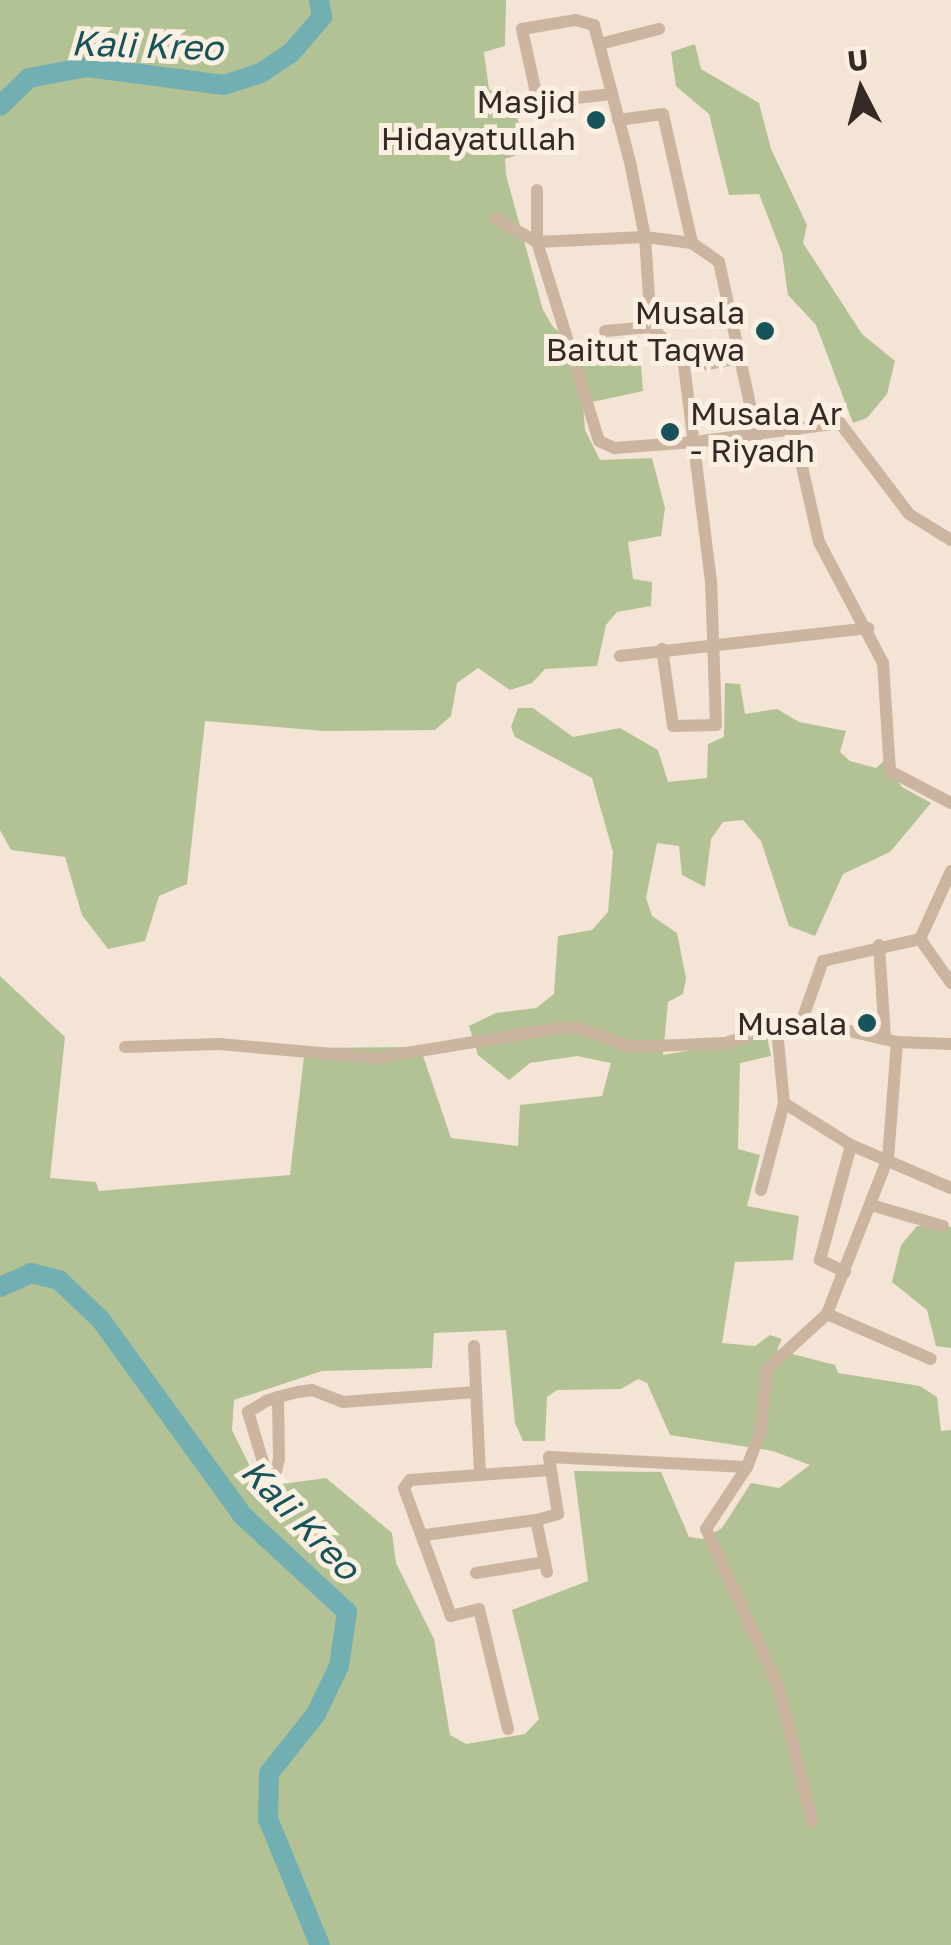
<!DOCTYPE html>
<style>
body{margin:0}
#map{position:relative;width:951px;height:1945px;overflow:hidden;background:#f3e4d5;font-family:"Golos Text",sans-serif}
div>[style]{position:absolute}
.green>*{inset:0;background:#b3c294}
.river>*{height:20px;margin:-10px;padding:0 10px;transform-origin:10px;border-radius:10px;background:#71afb2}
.street>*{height:12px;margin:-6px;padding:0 6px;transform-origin:6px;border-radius:6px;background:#cbb4a0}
.dots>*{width:28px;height:28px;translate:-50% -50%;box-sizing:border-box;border:5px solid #faefe1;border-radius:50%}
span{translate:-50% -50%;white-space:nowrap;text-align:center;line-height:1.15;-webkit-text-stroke:10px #faefe1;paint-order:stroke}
.poi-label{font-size:32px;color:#342924}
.right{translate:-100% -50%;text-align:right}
.left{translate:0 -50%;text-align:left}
.water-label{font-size:35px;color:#175459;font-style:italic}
.north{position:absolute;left:811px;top:40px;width:100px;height:100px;-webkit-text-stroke:8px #faefe1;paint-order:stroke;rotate:354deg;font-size:28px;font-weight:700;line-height:40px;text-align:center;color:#342924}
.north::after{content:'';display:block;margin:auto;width:35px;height:45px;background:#342924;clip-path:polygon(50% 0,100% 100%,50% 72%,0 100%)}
</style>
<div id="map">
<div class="green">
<div style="clip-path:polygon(0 0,506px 0,505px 46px,484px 52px,489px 90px,511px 92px,526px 152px,505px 159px,506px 175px,543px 310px,553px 327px,595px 358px,641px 364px,643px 391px,583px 404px,585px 430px,600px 460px,652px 458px,665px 508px,661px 536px,628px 542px,633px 579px,652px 582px,651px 606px,617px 612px,606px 625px,597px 666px,545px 669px,532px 683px,510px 690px,478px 668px,457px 683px,451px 716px,435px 730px,324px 731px,205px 721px,187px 884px,159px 896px,145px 941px,108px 949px,82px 915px,65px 857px,11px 850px,0 830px)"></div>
<div style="clip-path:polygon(695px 44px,701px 69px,759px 103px,771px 149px,807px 225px,803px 243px,862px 334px,895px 361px,887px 394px,867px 418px,853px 423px,816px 325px,788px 295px,782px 253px,759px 194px,729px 195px,709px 114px,676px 86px,671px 52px)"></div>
<div style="clip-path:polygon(evenodd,725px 683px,740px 684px,745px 714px,777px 709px,799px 722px,846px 731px,840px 752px,850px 761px,876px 768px,884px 761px,902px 787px,931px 803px,890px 852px,843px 874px,815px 936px,789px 926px,761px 841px,743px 820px,723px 822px,711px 839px,705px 887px,682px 875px,679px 846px,657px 843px,646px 898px,652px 916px,677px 933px,686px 978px,683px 994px,668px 1002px,663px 1055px,767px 1037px,771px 1056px,740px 1063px,738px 1149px,760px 1155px,747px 1206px,799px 1216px,793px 1260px,735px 1262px,722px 1343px,755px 1346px,770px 1335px,782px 1339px,777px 1350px,835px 1365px,838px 1373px,920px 1386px,937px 1397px,941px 1431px,951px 1430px,951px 1945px,0 1945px,0 976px,65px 1037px,50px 1178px,96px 1182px,99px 1191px,290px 1175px,305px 1048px,420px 1047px,451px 1138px,518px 1146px,520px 1105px,602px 1096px,611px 1063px,577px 1056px,530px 1063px,509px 1080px,478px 1055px,469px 1026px,496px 1013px,536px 1008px,554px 994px,558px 936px,592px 930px,608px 912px,613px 852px,592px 778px,515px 737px,511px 727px,518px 708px,533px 708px,573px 737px,620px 728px,658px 750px,668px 782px,707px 778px,708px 744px,724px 737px,725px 683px,506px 1330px,515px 1423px,523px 1441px,545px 1441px,547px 1397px,557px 1390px,621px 1389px,638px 1379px,647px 1383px,670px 1435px,773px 1451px,810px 1465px,779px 1488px,751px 1483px,722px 1528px,703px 1539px,689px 1537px,661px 1472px,574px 1471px,588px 1581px,512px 1610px,539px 1719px,525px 1734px,466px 1744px,450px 1735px,434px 1639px,396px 1563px,392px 1533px,326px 1478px,260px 1487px,232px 1430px,234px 1400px,322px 1371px,432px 1368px,434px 1333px,506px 1330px)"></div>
<div style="clip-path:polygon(917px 1226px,951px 1227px,951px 1348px,936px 1346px,927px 1310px,892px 1282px,901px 1245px)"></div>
</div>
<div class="river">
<div style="left:0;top:106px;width:40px;rotate:-44deg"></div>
<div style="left:29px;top:78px;width:59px;rotate:-10.7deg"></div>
<div style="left:87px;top:67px;width:138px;rotate:7.5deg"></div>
<div style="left:224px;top:85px;width:39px;rotate:-18deg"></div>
<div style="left:261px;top:73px;width:36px;rotate:-34deg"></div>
<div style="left:291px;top:53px;width:48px;rotate:-49.3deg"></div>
<div style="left:322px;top:17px;width:17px;rotate:-100deg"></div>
<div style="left:0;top:1287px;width:34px;rotate:-24deg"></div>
<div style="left:31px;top:1273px;width:29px;rotate:14deg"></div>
<div style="left:59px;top:1280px;width:58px;rotate:43.6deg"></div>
<div style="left:101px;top:1320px;width:241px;rotate:54.1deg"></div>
<div style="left:242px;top:1515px;width:143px;rotate:42.7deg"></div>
<div style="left:347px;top:1612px;width:55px;rotate:98.4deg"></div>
<div style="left:339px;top:1666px;width:53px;rotate:115.6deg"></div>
<div style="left:316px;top:1714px;width:75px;rotate:128.5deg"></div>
<div style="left:269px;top:1773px;width:46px;rotate:91.2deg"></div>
<div style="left:268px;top:1819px;width:136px;rotate:67.6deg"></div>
</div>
<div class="street">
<div style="left:600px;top:44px;width:61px;rotate:-14.3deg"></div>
<div style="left:612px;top:94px;width:74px;rotate:173.8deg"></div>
<div style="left:538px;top:102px;width:75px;rotate:-102.4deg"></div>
<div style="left:522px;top:29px;width:55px;rotate:-9.5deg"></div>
<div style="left:576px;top:20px;width:19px;rotate:16deg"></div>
<div style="left:594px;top:25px;width:142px;rotate:75.3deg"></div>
<div style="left:630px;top:162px;width:76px;rotate:78.7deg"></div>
<div style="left:645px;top:237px;width:47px;rotate:7.3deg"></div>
<div style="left:692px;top:243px;width:33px;rotate:35deg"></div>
<div style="left:719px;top:262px;width:178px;rotate:77.7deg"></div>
<div style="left:618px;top:120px;width:45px;rotate:-7.6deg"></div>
<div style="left:663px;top:114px;width:132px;rotate:77.3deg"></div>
<div style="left:537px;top:190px;width:52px;rotate:90deg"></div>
<div style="left:537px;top:242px;width:108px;rotate:-2.7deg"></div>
<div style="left:645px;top:237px;width:90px;rotate:86.2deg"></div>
<div style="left:496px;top:219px;width:47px;rotate:29.3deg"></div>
<div style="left:537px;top:242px;width:208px;rotate:72.7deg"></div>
<div style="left:599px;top:441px;width:17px;rotate:25deg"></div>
<div style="left:614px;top:448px;width:81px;rotate:-4.2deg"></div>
<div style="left:695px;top:442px;width:146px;rotate:-7.5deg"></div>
<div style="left:840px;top:423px;width:114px;rotate:52.8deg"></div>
<div style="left:909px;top:514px;width:49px;rotate:31.8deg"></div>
<div style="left:605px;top:331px;width:46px;rotate:-5deg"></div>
<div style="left:651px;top:327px;width:44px;rotate:43.2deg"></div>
<div style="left:683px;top:357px;width:226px;rotate:82.9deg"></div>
<div style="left:711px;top:581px;width:144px;rotate:88deg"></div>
<div style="left:716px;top:725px;width:43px;rotate:178.7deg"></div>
<div style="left:673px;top:726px;width:78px;rotate:-98.1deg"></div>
<div style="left:683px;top:357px;width:25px;rotate:16deg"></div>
<div style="left:707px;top:364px;width:35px;rotate:-10deg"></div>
<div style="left:794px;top:431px;width:114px;rotate:77.3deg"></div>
<div style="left:819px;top:542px;width:137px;rotate:62.1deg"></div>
<div style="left:883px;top:663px;width:108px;rotate:86.3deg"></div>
<div style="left:890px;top:771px;width:69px;rotate:27.7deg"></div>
<div style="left:620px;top:656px;width:250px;rotate:-6.4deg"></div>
<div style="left:920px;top:939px;width:75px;rotate:-65.5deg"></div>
<div style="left:920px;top:939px;width:54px;rotate:54.8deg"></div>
<div style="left:879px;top:945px;width:93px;rotate:86.3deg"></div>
<div style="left:802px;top:1020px;width:63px;rotate:-70.4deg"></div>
<div style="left:823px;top:961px;width:99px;rotate:-12.8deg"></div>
<div style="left:897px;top:1042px;width:116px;rotate:94.4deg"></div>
<div style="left:888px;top:1158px;width:168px;rotate:111.4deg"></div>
<div style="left:827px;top:1314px;width:113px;rotate:23.4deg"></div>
<div style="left:125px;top:1047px;width:94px;rotate:-1.8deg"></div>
<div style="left:219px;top:1044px;width:158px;rotate:5.1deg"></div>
<div style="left:376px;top:1058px;width:185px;rotate:-9.3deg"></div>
<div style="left:559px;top:1028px;width:19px"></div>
<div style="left:578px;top:1028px;width:57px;rotate:19.4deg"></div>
<div style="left:632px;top:1047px;width:93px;rotate:-2.5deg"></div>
<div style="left:725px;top:1043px;width:80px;rotate:-16.6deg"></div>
<div style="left:802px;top:1020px;width:98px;rotate:13deg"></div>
<div style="left:897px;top:1042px;width:54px;rotate:2.1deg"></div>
<div style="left:784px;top:1103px;width:79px;rotate:32.1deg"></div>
<div style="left:851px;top:1145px;width:109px;rotate:23.3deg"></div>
<div style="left:761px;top:1190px;width:90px;rotate:-75.2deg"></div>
<div style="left:784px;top:1103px;width:74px;rotate:-95.4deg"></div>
<div style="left:871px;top:1205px;width:75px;rotate:16.3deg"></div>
<div style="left:845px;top:1272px;width:28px;rotate:-154deg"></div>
<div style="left:820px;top:1260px;width:119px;rotate:-74.9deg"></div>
<div style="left:474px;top:1346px;width:129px;rotate:87.3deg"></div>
<div style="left:278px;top:1397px;width:62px;rotate:89.1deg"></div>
<div style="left:279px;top:1459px;width:12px;rotate:104deg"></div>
<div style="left:276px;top:1471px;width:10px;rotate:174deg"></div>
<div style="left:266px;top:1472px;width:63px;rotate:-106.7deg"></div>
<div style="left:248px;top:1412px;width:21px;rotate:-31deg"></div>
<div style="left:266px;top:1401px;width:13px;rotate:-18deg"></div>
<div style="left:278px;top:1397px;width:21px;rotate:-14deg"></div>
<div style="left:298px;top:1392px;width:14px;rotate:-8deg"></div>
<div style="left:312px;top:1390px;width:33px;rotate:21deg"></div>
<div style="left:343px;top:1402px;width:133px;rotate:-4.3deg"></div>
<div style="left:425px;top:1535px;width:112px;rotate:-7.7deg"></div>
<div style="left:547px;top:1572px;width:53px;rotate:-101.9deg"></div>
<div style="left:536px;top:1520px;width:23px;rotate:-15deg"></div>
<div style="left:558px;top:1514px;width:58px;rotate:-99deg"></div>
<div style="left:549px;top:1457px;width:198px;rotate:2.9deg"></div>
<div style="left:476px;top:1573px;width:70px;rotate:-9.1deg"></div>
<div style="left:508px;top:1729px;width:123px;rotate:-103.6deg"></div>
<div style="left:479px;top:1609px;width:29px;rotate:166deg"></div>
<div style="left:451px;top:1616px;width:136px;rotate:-110.2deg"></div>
<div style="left:404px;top:1488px;width:10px;rotate:-53deg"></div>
<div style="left:410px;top:1480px;width:140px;rotate:-4.1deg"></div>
<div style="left:812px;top:1822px;width:140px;rotate:-104deg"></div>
<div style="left:778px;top:1686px;width:173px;rotate:-114.6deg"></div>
<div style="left:706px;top:1529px;width:74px;rotate:-56.5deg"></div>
<div style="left:747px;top:1467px;width:40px;rotate:-69deg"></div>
<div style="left:761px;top:1430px;width:61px;rotate:-84.4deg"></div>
<div style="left:767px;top:1369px;width:81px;rotate:-42.5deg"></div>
</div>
<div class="dots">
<div style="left:596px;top:120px;background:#175459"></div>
<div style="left:765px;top:331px;background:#175459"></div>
<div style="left:670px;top:432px;background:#175459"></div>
<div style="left:867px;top:1023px;background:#175459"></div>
</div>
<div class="poi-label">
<span class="right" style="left:576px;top:120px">Masjid<br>Hidayatullah</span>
<span class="right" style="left:745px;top:331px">Musala<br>Baitut Taqwa</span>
<span class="left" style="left:690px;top:432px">Musala Ar<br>- Riyadh</span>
<span class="right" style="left:847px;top:1023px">Musala</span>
</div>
<div class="water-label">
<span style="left:147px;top:45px;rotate:2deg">Kali Kreo</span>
<span style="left:301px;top:1519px;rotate:46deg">Kali Kreo</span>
</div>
<div class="north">U</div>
</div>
